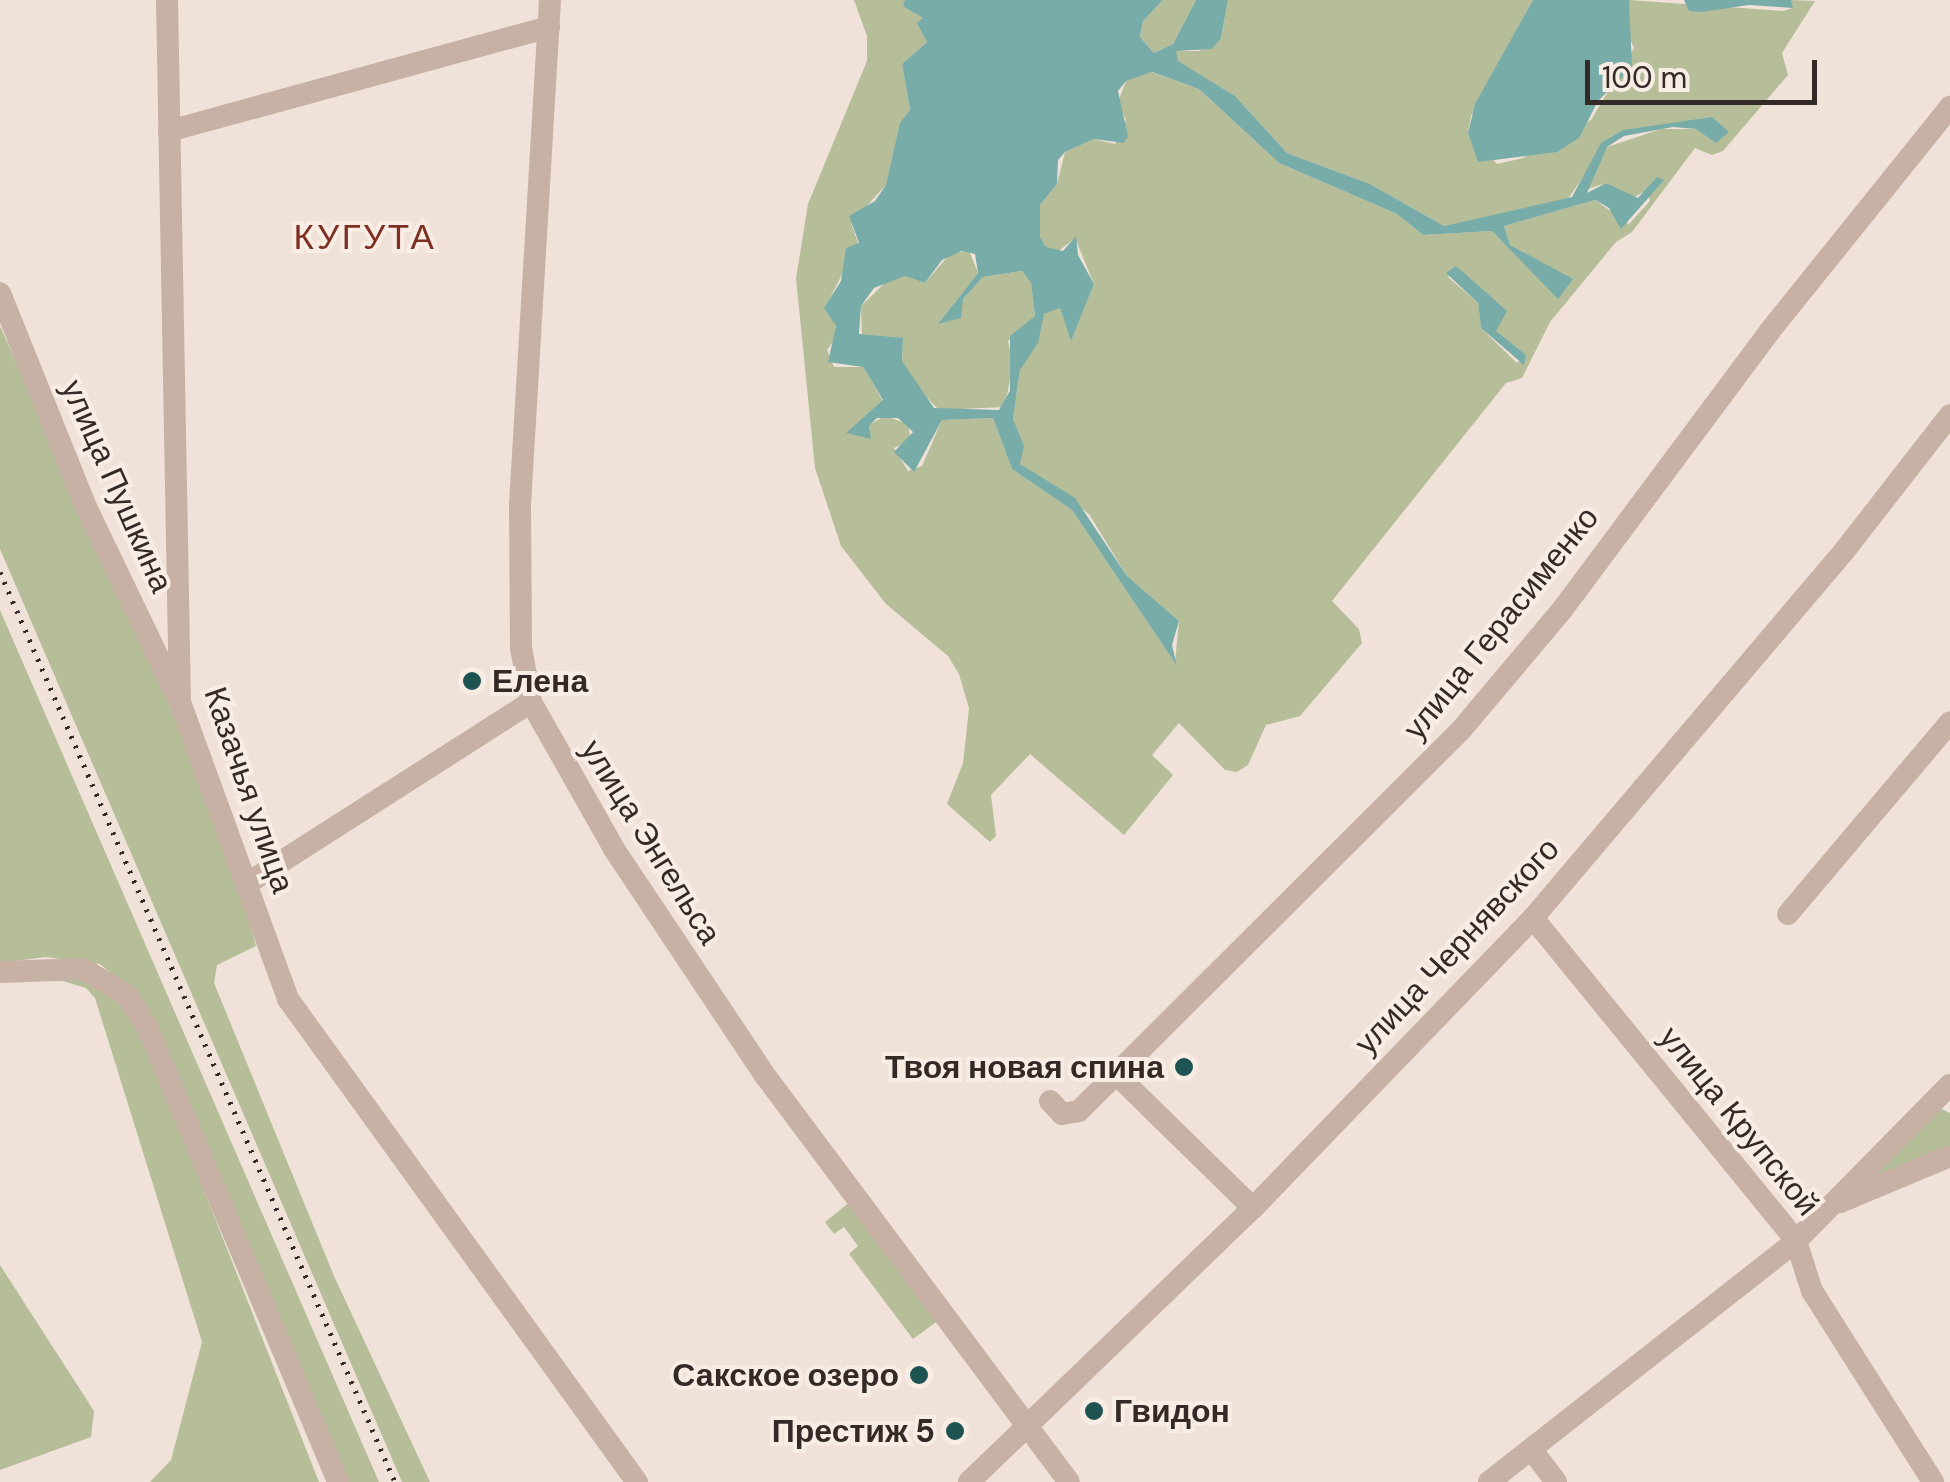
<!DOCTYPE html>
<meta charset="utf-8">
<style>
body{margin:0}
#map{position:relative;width:1950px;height:1482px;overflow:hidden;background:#f0e2d8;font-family:"DM Sans",sans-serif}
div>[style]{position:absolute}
.green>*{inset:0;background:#b5be99}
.water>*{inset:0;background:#78aca9}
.minor>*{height:22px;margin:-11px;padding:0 11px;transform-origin:11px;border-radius:11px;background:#c7b1a5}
.rail>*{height:5px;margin-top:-2.5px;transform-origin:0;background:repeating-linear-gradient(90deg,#332926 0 2.5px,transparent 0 10.5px)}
.dots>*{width:28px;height:28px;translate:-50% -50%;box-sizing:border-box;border:5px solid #f8ede4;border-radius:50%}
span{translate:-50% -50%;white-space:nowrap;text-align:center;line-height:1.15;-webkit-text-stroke:8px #f8ede4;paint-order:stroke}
.street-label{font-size:32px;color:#332926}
.poi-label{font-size:32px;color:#332926;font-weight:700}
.left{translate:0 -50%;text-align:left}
.right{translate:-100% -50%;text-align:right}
.neighbourhood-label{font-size:35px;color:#7f2f22;letter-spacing:2.5px}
.scale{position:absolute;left:1585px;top:60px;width:232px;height:45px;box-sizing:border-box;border:5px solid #332926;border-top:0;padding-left:12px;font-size:30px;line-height:35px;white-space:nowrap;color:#332926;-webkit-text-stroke:8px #f8ede4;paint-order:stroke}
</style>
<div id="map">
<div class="green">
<div style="clip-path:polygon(evenodd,854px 0,908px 0,923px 18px,927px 42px,902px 64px,910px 110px,898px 132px,899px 144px,886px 185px,851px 223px,858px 243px,825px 308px,835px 316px,836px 337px,827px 350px,834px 367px,863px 367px,883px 401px,849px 432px,870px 438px,869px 425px,885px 416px,908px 424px,911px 441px,894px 448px,908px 471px,922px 466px,942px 420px,993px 418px,1012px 469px,1072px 510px,1175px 663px,1179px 621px,1127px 576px,1089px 514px,1020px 464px,1013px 419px,1020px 370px,1044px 314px,1060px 307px,1071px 340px,1094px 284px,1075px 238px,1056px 253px,1046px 247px,1040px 237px,1040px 205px,1057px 184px,1065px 152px,1094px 139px,1115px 144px,1126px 120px,1118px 102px,1126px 81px,1151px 72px,1199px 89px,1279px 163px,1397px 214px,1423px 235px,1492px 231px,1546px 285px,1559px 273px,1510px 245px,1504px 226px,1595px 200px,1629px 224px,1650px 201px,1647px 190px,1633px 198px,1606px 183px,1585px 190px,1607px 147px,1661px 129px,1696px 129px,1706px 118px,1612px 136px,1567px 200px,1444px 226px,1370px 184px,1287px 153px,1235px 96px,1177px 61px,1175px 51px,1199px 51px,1221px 38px,1228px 0,1533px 0,1471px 116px,1468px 133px,1497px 164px,1523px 158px,1591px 120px,1634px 48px,1628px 35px,1629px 0,1783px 11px,1792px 8px,1791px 0,1815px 1px,1782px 53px,1788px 75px,1723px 151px,1712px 155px,1695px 148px,1632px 232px,1616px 242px,1550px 322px,1522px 378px,1506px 383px,1332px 601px,1359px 629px,1362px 643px,1300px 716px,1266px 725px,1248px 765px,1237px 772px,1225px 770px,1179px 723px,1152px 755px,1173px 775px,1124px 835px,1030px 754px,991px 795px,996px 836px,990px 842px,947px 804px,963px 763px,969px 708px,959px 674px,948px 656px,886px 604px,841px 546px,815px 468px,796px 278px,808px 204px,867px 61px,867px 36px,854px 0,1456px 266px,1474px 286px,1496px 332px,1526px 355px,1517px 363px,1481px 328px,1478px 303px,1448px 277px,1456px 266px)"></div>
<div style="clip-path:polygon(1163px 0,1196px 0,1173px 44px,1154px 53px,1140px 37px,1143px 21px)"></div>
<div style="clip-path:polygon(969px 250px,978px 273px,939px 323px,959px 314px,963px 299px,983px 277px,1022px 271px,1031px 283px,1035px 316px,1008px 341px,1013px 362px,1005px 407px,939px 410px,912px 382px,902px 361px,903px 338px,862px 338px,861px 306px,888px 280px,905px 276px,925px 283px,949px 255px)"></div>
<div style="clip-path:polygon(0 326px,170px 706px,240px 888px,256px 946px,217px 965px,214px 983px,334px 1276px,430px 1482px,402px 1482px,0 549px)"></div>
<div style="clip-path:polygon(0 610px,379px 1482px,347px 1482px,131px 990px,100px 964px,45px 957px,0 963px)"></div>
<div style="clip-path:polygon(52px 978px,88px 981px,119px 1003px,147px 1046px,319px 1482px,150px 1482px,171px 1460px,202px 1342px,95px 998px,86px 988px)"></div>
<div style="clip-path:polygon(1940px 1108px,1950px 1113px,1950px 1145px,1872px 1179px)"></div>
<div style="clip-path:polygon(850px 1202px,939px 1320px,913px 1339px,849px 1254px,858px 1246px,844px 1227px,834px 1234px,825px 1222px)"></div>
<div style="clip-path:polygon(0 1265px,94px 1411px,91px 1437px,0 1470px)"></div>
</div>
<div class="water">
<div style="clip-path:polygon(evenodd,905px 0,1163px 0,1143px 21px,1140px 37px,1154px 53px,1173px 44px,1196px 0,1228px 0,1221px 38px,1212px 49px,1176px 51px,1178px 61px,1235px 96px,1287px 153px,1370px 184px,1444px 226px,1572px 197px,1601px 143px,1623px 130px,1712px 117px,1729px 132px,1716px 143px,1696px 129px,1673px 127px,1624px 136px,1607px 147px,1587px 193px,1606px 183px,1638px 198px,1657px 177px,1664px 180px,1621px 229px,1609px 208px,1595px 200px,1504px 226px,1510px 245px,1573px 279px,1558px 299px,1492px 231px,1423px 235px,1397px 214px,1279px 163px,1199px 89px,1152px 72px,1126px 81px,1118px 91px,1128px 136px,1124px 143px,1094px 139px,1065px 152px,1058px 160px,1057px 184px,1040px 205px,1040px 237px,1046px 247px,1063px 251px,1076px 236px,1078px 255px,1094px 284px,1071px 341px,1060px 308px,1044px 314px,1038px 343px,1020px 370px,1013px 419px,1024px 446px,1020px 464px,1075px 498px,1127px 576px,1179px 621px,1172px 645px,1177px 666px,1072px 510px,1012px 469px,993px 418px,942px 420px,914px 472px,894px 452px,913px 432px,898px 418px,877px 418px,869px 426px,871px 439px,846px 433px,883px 400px,863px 367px,828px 362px,836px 326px,824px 308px,841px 281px,846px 248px,859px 243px,849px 216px,875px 201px,886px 185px,900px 123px,910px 110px,902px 64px,927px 42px,917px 23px,923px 18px,903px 6px,905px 0,962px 251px,975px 254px,978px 273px,938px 324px,961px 318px,963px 299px,983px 277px,1022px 271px,1031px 283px,1035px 316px,1010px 336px,1010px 391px,999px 410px,934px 408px,902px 361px,903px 338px,859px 334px,861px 306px,874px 288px,905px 276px,925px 283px,942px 260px,962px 251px)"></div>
<div style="clip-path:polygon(1533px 0,1629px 0,1632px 67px,1598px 101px,1579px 138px,1557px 152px,1478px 162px,1468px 133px,1475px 104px)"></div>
<div style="clip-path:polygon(1684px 0,1791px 0,1793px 8px,1749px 5px,1701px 12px,1689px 11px)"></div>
<div style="clip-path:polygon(1456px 266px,1507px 311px,1496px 331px,1526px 355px,1524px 365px,1481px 328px,1478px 303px,1446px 273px)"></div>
</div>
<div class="minor">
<div style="left:167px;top:0;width:702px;rotate:88.94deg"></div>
<div style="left:180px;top:702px;width:316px;rotate:70deg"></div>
<div style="left:288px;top:999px;width:596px;rotate:54.15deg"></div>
<div style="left:550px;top:0;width:506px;rotate:93.4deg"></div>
<div style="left:520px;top:505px;width:143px;rotate:89.6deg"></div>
<div style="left:521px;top:648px;width:55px;rotate:79.5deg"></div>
<div style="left:531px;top:702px;width:169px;rotate:60.5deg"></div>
<div style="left:614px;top:849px;width:275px;rotate:56.3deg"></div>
<div style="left:767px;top:1078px;width:504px;rotate:53.22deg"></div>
<div style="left:169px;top:131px;width:394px;rotate:-15.3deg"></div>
<div style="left:0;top:293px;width:231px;rotate:68.1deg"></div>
<div style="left:86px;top:507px;width:208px;rotate:64.3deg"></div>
<div style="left:248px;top:883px;width:336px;rotate:-32.6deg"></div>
<div style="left:1788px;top:914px;width:251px;rotate:-49.8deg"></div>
<div style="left:1533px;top:918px;width:417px;rotate:50.8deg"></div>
<div style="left:1796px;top:1241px;width:52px;rotate:72.3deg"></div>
<div style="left:1812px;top:1291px;width:226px;rotate:57.6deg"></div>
<div style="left:0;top:972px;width:83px;rotate:-2.1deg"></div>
<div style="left:83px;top:969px;width:51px;rotate:30.6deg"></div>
<div style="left:127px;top:995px;width:38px;rotate:58deg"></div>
<div style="left:147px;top:1027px;width:493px;rotate:67.2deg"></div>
<div style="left:1117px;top:1075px;width:190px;rotate:44.4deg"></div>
<div style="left:1050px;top:1101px;width:18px;rotate:47deg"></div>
<div style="left:1062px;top:1114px;width:17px;rotate:-10deg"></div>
<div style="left:1079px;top:1111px;width:540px;rotate:-44.92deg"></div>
<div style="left:1461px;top:730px;width:157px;rotate:-49.9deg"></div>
<div style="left:1562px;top:610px;width:347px;rotate:-53.3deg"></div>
<div style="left:1769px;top:332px;width:289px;rotate:-51.2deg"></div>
<div style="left:1840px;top:1202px;width:119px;rotate:-22.7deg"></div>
<div style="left:1532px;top:1450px;width:40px;rotate:53deg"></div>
<div style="left:969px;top:1482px;width:395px;rotate:-44deg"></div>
<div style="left:1253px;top:1208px;width:403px;rotate:-46deg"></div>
<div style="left:1533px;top:918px;width:482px;rotate:-49.7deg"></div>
<div style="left:1845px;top:550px;width:171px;rotate:-52.1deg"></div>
<div style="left:1489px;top:1482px;width:390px;rotate:-38.1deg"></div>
<div style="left:1796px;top:1241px;width:219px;rotate:-45.4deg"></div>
</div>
<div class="rail">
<div style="left:0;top:572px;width:992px;rotate:66.54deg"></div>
</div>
<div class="dots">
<div style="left:472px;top:681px;background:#1d5351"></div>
<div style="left:1184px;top:1067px;background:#1d5351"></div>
<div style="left:919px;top:1375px;background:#1d5351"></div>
<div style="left:1094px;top:1411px;background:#1d5351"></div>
<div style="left:955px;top:1431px;background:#1d5351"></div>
</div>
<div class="street-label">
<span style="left:117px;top:486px;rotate:66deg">улица Пушкина</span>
<span style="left:1501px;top:623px;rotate:-51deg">улица Герасименко</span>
<span style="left:249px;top:790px;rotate:71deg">Казачья улица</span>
<span style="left:651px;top:842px;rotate:58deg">улица Энгельса</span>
<span style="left:1457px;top:946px;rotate:-47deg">улица Чернявского</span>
<span style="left:1739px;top:1121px;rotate:51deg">улица Крупской</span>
</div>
<div class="poi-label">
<span class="left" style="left:492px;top:681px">Елена</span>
<span class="right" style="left:1164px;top:1067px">Твоя новая спина</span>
<span class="right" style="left:899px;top:1375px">Сакское озеро</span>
<span class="left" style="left:1114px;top:1411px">Гвидон</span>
<span class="right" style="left:935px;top:1431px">Престиж 5</span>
</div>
<div class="neighbourhood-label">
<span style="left:365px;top:237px">КУГУТА</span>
</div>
<div class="scale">100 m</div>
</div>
